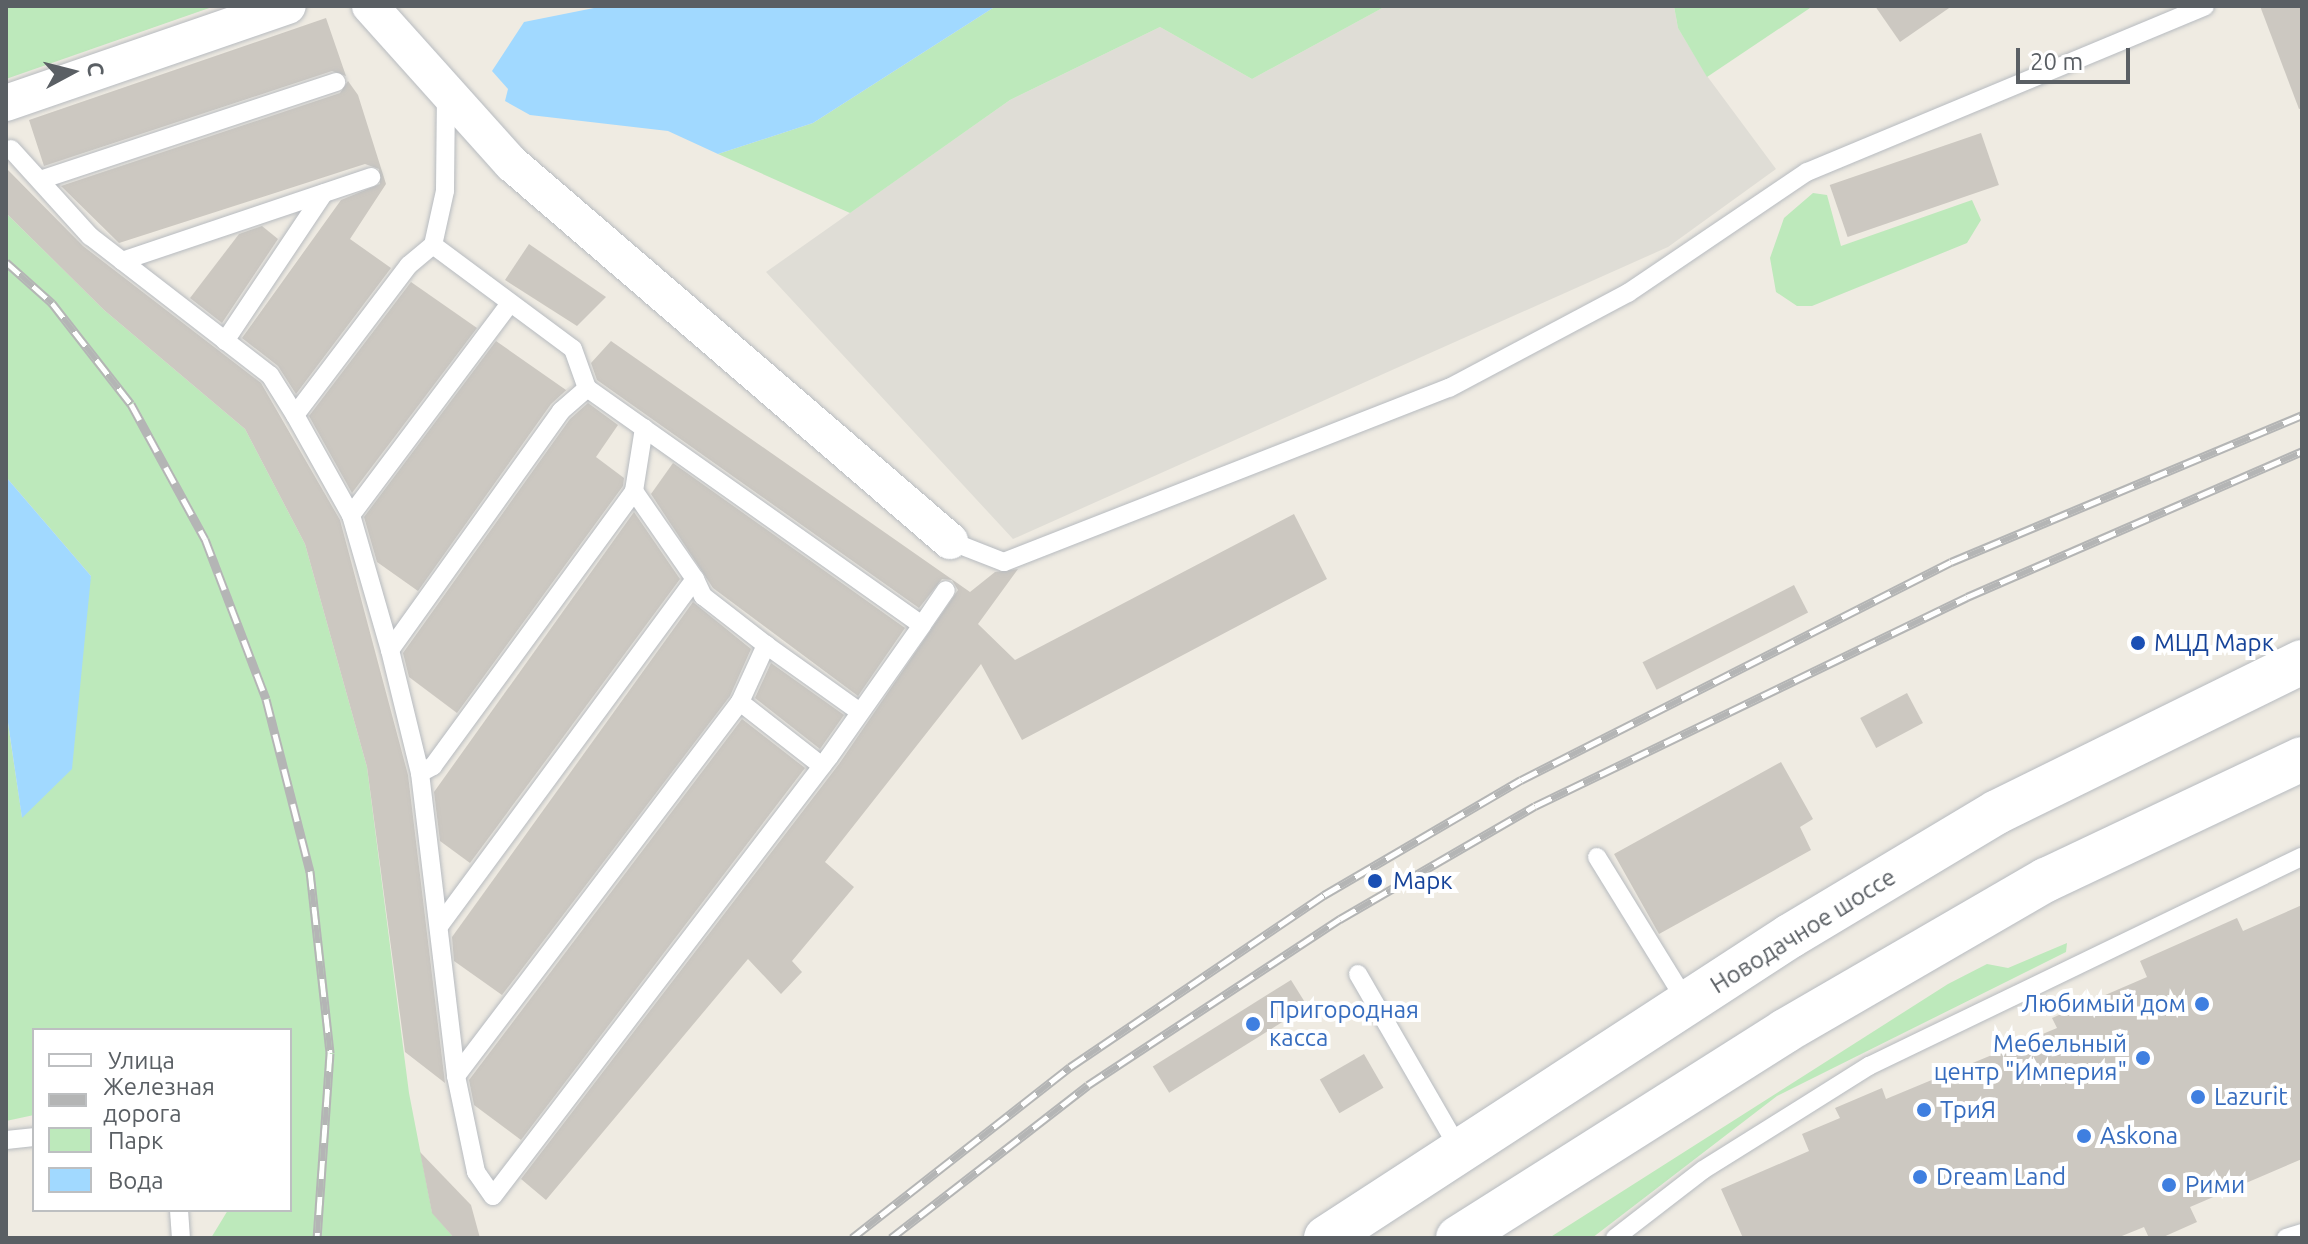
<!DOCTYPE html>
<meta charset="utf-8">
<style>
body{margin:0}
#map{position:relative;width:2308px;height:1244px;overflow:hidden;background:#efebe2;font-family:Ubuntu,sans-serif}
div>[style]{position:absolute}
.industrial>*{inset:0;background:#dfddd6}
.green>*{inset:0;background:#bde9bb}
.water>*{inset:0;background:#a1d9ff}
.building>*{inset:0;background:#ccc8c1;transform-origin:0 0}
.roads{filter:drop-shadow(0 0 2px #b7bbc0) drop-shadow(0 0 2px #b7bbc0)}
.lane>*{height:18px;margin:-9px;padding:0 9px;transform-origin:9px;border-radius:9px;background:#fff}
.street>*{height:36px;margin:-18px;padding:0 18px;transform-origin:18px;border-radius:18px;background:#fff}
.secondary>*{height:44px;margin:-22px;padding:0 22px;transform-origin:22px;border-radius:22px;background:#fff}
.rail>*{height:9px;margin-top:-4.5px;transform-origin:0;background:repeating-linear-gradient(90deg,#fff 0 18px,#b4b5b5 0 36px);box-sizing:border-box;border-block:2px solid #b4b5b5}
.dots>*{width:22px;height:22px;translate:-50% -50%;box-sizing:border-box;border:4px solid #fff;border-radius:50%}
span{translate:-50% -50%;white-space:nowrap;text-align:center;line-height:1.15;-webkit-text-stroke:8px #fff;paint-order:stroke}
.transit-label{font-size:24px;color:#164399}
.left{translate:0 -50%;text-align:left}
.street-label{font-size:24px;color:#5a5f64}
.shop-label{font-size:24px;color:#366cbe}
.right{translate:-100% -50%;text-align:right}
.frame{position:absolute;inset:0;border:8px solid #5a5f64;pointer-events:none}
.legend{position:absolute;left:32px;top:1028px;width:260px;height:184px;box-sizing:border-box;background:#fff;border:2px solid #bdbfc1;margin:0;padding:10px 14px;list-style:none;font-size:24px;color:#5a5f64}
.legend li{display:flex;align-items:center;gap:16px;height:40px}
.legend b{width:40px;border:2px solid #bdbfc1}
.north{position:absolute;left:32px;top:32px;width:80px;height:80px;-webkit-text-stroke:6px #fff;paint-order:stroke;rotate:83deg;font-size:22px;font-weight:700;line-height:32px;text-align:center;color:#5a5f64}
.north::after{content:'';display:block;margin:auto;width:28px;height:36px;background:#5a5f64;clip-path:polygon(50% 0,100% 100%,50% 72%,0 100%)}
.scale{position:absolute;left:2016px;top:48px;width:114px;height:36px;box-sizing:border-box;border:4px solid #5a5f64;border-top:0;padding-left:10px;font-size:24px;line-height:28px;white-space:nowrap;color:#5a5f64;-webkit-text-stroke:6px #fff;paint-order:stroke}
</style>
<div id="map">
<div class="industrial">
<div style="clip-path:polygon(1386px 6px,1674px 6px,1678px 28px,1707px 76px,1776px 169px,1668px 247px,1013px 539px,766px 272px,1010px 100px,1160px 27px,1252px 79px)"></div>
</div>
<div class="green">
<div style="clip-path:polygon(6px 6px,215px 6px,6px 79px)"></div>
<div style="clip-path:polygon(996px 6px,1386px 6px,1252px 79px,1160px 27px,1010px 100px,850px 213px,718px 154px,813px 123px)"></div>
<div style="clip-path:polygon(1674px 6px,1813px 6px,1707px 77px,1678px 28px)"></div>
<div style="clip-path:polygon(1813px 193px,1827px 195px,1841px 246px,1972px 200px,1981px 220px,1967px 243px,1812px 306px,1797px 306px,1776px 292px,1770px 258px,1784px 218px)"></div>
<div style="clip-path:polygon(6px 213px,104px 310px,245px 429px,305px 544px,367px 767px,409px 1093px,432px 1212px,454px 1238px,211px 1238px,228px 1210px,290px 1210px,290px 1030px,34px 1030px,34px 1115px,6px 1121px,6px 710px,22px 817px,91px 576px,6px 477px)"></div>
<div style="clip-path:polygon(2067px 943px,2066px 952px,1777px 1096px,1592px 1238px,1549px 1238px,1948px 984px,1987px 964px,2008px 968px)"></div>
</div>
<div class="water">
<div style="clip-path:polygon(604px 6px,996px 6px,813px 123px,718px 154px,668px 131px,530px 115px,505px 101px,508px 89px,492px 71px,524px 22px)"></div>
<div style="clip-path:polygon(6px 477px,91px 576px,72px 769px,22px 818px,6px 709px)"></div>
</div>
<div class="building">
<div style="clip-path:polygon(1875px 6px,1952px 6px,1900px 42px)"></div>
<div style="clip-path:polygon(2260px 6px,2302px 6px,2302px 108px,2299px 109px)"></div>
<div style="clip-path:polygon(326px 18px,346px 76px,332px 71px,44px 166px,29px 120px)"></div>
<div style="clip-path:polygon(348px 81px,358px 95px,386px 184px,350px 239px,391px 268px,296px 394px,278px 366px,242px 338px,341px 200px,380px 184px,379px 169px,365px 164px,119px 243px,61px 186px,340px 93px)"></div>
<div style="left:1981px;top:133px;width:55px;height:160px;rotate:71deg"></div>
<div style="clip-path:polygon(6px 168px,83px 246px,261px 383px,340px 520px,408px 775px,445px 1083px,405px 1052px,367px 767px,305px 544px,245px 429px,104px 310px,6px 213px)"></div>
<div style="clip-path:polygon(262px 226px,278px 239px,222px 323px,190px 298px,239px 234px)"></div>
<div style="clip-path:polygon(529px 244px,606px 297px,577px 326px,505px 280px)"></div>
<div style="clip-path:polygon(411px 282px,477px 328px,352px 493px,309px 416px)"></div>
<div style="clip-path:polygon(496px 341px,566px 390px,573px 384px,551px 404px,418px 591px,377px 562px,364px 517px)"></div>
<div style="clip-path:polygon(611px 341px,970px 592px,995px 572px,1018px 569px,978px 624px,1015px 660px,1294px 514px,1327px 579px,1022px 740px,981px 664px,825px 862px,854px 887px,792px 961px,802px 972px,781px 994px,748px 959px,546px 1200px,521px 1179px,839px 764px,958px 590px,952px 580px,942px 579px,919px 608px,597px 380px,591px 363px)"></div>
<div style="clip-path:polygon(588px 403px,618px 425px,596px 457px,624px 478px,623px 486px,457px 713px,409px 677px,403px 653px,570px 419px)"></div>
<div style="clip-path:polygon(673px 463px,905px 628px,858px 696px,713px 588px,651px 494px)"></div>
<div style="clip-path:polygon(634px 512px,680px 579px,470px 863px,440px 841px,434px 792px)"></div>
<div style="left:1794px;top:585px;width:31px;height:170px;rotate:63deg"></div>
<div style="clip-path:polygon(693px 602px,751px 649px,730px 696px,502px 995px,454px 961px,452px 937px)"></div>
<div style="clip-path:polygon(771px 663px,844px 715px,820px 749px,755px 698px)"></div>
<div style="left:1907px;top:693px;width:34px;height:53px;rotate:62deg"></div>
<div style="clip-path:polygon(742px 719px,805px 768px,521px 1140px,474px 1105px,469px 1080px)"></div>
<div style="clip-path:polygon(1781px 762px,1813px 819px,1800px 827px,1811px 850px,1659px 934px,1614px 854px)"></div>
<div style="clip-path:polygon(2302px 905px,2302px 1159px,2190px 1207px,2197px 1222px,2161px 1238px,2149px 1238px,2144px 1227px,2117px 1238px,1743px 1238px,1721px 1189px,1809px 1151px,1802px 1134px,1840px 1118px,1835px 1108px,1882px 1088px,1886px 1099px,2057px 1028px,2052px 1018px,2147px 977px,2140px 961px,2237px 918px,2243px 931px)"></div>
<div style="left:1291px;top:980px;width:31px;height:163px;rotate:58deg"></div>
<div style="left:1364px;top:1054px;width:39px;height:51px;rotate:60deg"></div>
<div style="clip-path:polygon(420px 1152px,471px 1205px,480px 1238px,454px 1238px,432px 1213px)"></div>
</div>
<div class="roads">
<div class="lane">
<div style="left:446px;top:93px;width:98px;rotate:90.6deg"></div>
<div style="left:445px;top:191px;width:55px;rotate:102.5deg"></div>
<div style="left:433px;top:245px;width:174px;rotate:36.6deg"></div>
<div style="left:573px;top:349px;width:41px;rotate:70.3deg"></div>
<div style="left:587px;top:388px;width:410px;rotate:35.3deg"></div>
<div style="left:922px;top:625px;width:42px;rotate:-55.6deg"></div>
<div style="left:11px;top:149px;width:118px;rotate:47.8deg"></div>
<div style="left:90px;top:236px;width:227px;rotate:37.7deg"></div>
<div style="left:270px;top:375px;width:47px;rotate:58deg"></div>
<div style="left:295px;top:415px;width:188px;rotate:-52.8deg"></div>
<div style="left:409px;top:265px;width:31px;rotate:-40deg"></div>
<div style="left:40px;top:180px;width:312px;rotate:-18.3deg"></div>
<div style="left:122px;top:261px;width:263px;rotate:-18.6deg"></div>
<div style="left:225px;top:341px;width:178px;rotate:-56.2deg"></div>
<div style="left:295px;top:415px;width:115px;rotate:60.8deg"></div>
<div style="left:351px;top:515px;width:141px;rotate:73.9deg"></div>
<div style="left:390px;top:650px;width:127px;rotate:76.3deg"></div>
<div style="left:420px;top:773px;width:305px;rotate:83.2deg"></div>
<div style="left:456px;top:1076px;width:98px;rotate:78.2deg"></div>
<div style="left:476px;top:1172px;width:29px;rotate:55deg"></div>
<div style="left:493px;top:1196px;width:553px;rotate:-52.57deg"></div>
<div style="left:829px;top:757px;width:161px;rotate:-54.8deg"></div>
<div style="left:634px;top:491px;width:64px;rotate:-81deg"></div>
<div style="left:351px;top:515px;width:265px;rotate:-53.1deg"></div>
<div style="left:950px;top:541px;width:58px;rotate:21.3deg"></div>
<div style="left:1004px;top:562px;width:478px;rotate:-21.4deg"></div>
<div style="left:1449px;top:388px;width:203px;rotate:-28deg"></div>
<div style="left:1628px;top:293px;width:216px;rotate:-34.1deg"></div>
<div style="left:1807px;top:172px;width:431px;rotate:-22.6deg"></div>
<div style="left:695px;top:579px;width:19px;rotate:65deg"></div>
<div style="left:703px;top:596px;width:80px;rotate:37.9deg"></div>
<div style="left:390px;top:650px;width:294px;rotate:-54.4deg"></div>
<div style="left:561px;top:411px;width:35px;rotate:-41deg"></div>
<div style="left:740px;top:702px;width:104px;rotate:38deg"></div>
<div style="left:420px;top:773px;width:15px;rotate:-28deg"></div>
<div style="left:433px;top:766px;width:341px;rotate:-53.8deg"></div>
<div style="left:634px;top:491px;width:107px;rotate:55.3deg"></div>
<div style="left:695px;top:579px;width:431px;rotate:126.4deg"></div>
<div style="left:1597px;top:857px;width:172px;rotate:58.3deg"></div>
<div style="left:1358px;top:974px;width:202px;rotate:60deg"></div>
<div style="left:456px;top:1076px;width:470px;rotate:-52.8deg"></div>
<div style="left:740px;top:702px;width:63px;rotate:-65.5deg"></div>
<div style="left:766px;top:645px;width:115px;rotate:35.5deg"></div>
<div style="left:6px;top:1140px;width:28px;rotate:-6deg"></div>
<div style="left:179px;top:1210px;width:28px;rotate:86deg"></div>
<div style="left:1615px;top:1238px;width:111px;rotate:-37.7deg"></div>
<div style="left:1703px;top:1170px;width:196px;rotate:-32.1deg"></div>
<div style="left:1869px;top:1066px;width:481px;rotate:-25.8deg"></div>
<div style="left:2286px;top:1238px;width:17px;rotate:-17deg"></div>
</div>
<div class="street">
<div style="left:370px;top:6px;width:212px;rotate:48.1deg"></div>
<div style="left:512px;top:164px;width:578px;rotate:40.72deg"></div>
<div style="left:6px;top:103px;width:298px;rotate:-19deg"></div>
</div>
<div class="secondary">
<div style="left:1326px;top:1238px;width:554px;rotate:-33.06deg"></div>
<div style="left:1790px;top:936px;width:241px;rotate:-30.9deg"></div>
<div style="left:1997px;top:812px;width:340px;rotate:-26.2deg"></div>
<div style="left:1458px;top:1238px;width:387px;rotate:-32.3deg"></div>
<div style="left:1785px;top:1031px;width:302px;rotate:-30.1deg"></div>
<div style="left:2046px;top:880px;width:283px;rotate:-25.3deg"></div>
</div>
</div>
<div class="rail">
<div style="left:6px;top:262px;width:62px;rotate:41.7deg"></div>
<div style="left:52px;top:303px;width:128px;rotate:52deg"></div>
<div style="left:131px;top:404px;width:154px;rotate:61.3deg"></div>
<div style="left:205px;top:539px;width:171px;rotate:69.1deg"></div>
<div style="left:266px;top:699px;width:178px;rotate:75.7deg"></div>
<div style="left:310px;top:871px;width:183px;rotate:83.7deg"></div>
<div style="left:330px;top:1053px;width:185px;rotate:94deg"></div>
<div style="left:852px;top:1238px;width:277px;rotate:-38.1deg"></div>
<div style="left:1070px;top:1067px;width:307px;rotate:-34.1deg"></div>
<div style="left:1324px;top:895px;width:228px;rotate:-30.3deg"></div>
<div style="left:1521px;top:780px;width:482px;rotate:-26.9deg"></div>
<div style="left:1951px;top:562px;width:381px;rotate:-22.7deg"></div>
<div style="left:891px;top:1238px;width:249px;rotate:-37.8deg"></div>
<div style="left:1088px;top:1085px;width:302px;rotate:-33.4deg"></div>
<div style="left:1340px;top:919px;width:225px;rotate:-30.1deg"></div>
<div style="left:1535px;top:806px;width:480px;rotate:-25.8deg"></div>
<div style="left:1967px;top:597px;width:365px;rotate:-23.5deg"></div>
</div>
<div class="dots">
<div style="left:2138px;top:643px;background:#1a4fb4"></div>
<div style="left:1375px;top:881px;background:#1a4fb4"></div>
<div style="left:2202px;top:1004px;background:#3f7fe0"></div>
<div style="left:1253px;top:1024px;background:#3f7fe0"></div>
<div style="left:2143px;top:1058px;background:#3f7fe0"></div>
<div style="left:2198px;top:1097px;background:#3f7fe0"></div>
<div style="left:1924px;top:1110px;background:#3f7fe0"></div>
<div style="left:2084px;top:1136px;background:#3f7fe0"></div>
<div style="left:1920px;top:1177px;background:#3f7fe0"></div>
<div style="left:2169px;top:1185px;background:#3f7fe0"></div>
</div>
<div class="transit-label">
<span class="left" style="left:2154px;top:643px">МЦД Марк</span>
<span class="left" style="left:1393px;top:881px">Марк</span>
</div>
<div class="street-label">
<span style="left:1803px;top:931px;rotate:-32deg">Новодачное шоссе</span>
</div>
<div class="shop-label">
<span class="right" style="left:2186px;top:1004px">Любимый дом</span>
<span class="left" style="left:1269px;top:1024px">Пригородная<br>касса</span>
<span class="right" style="left:2127px;top:1058px">Мебельный<br>центр "Империя"</span>
<span class="left" style="left:2214px;top:1097px">Lazurit</span>
<span class="left" style="left:1940px;top:1110px">ТриЯ</span>
<span class="left" style="left:2100px;top:1136px">Askona</span>
<span class="left" style="left:1936px;top:1177px">Dream Land</span>
<span class="left" style="left:2185px;top:1185px">Рими</span>
</div>
<div class="frame"></div>
<ul class="legend">
<li><b style="height:10px;background:#fff"></b>Улица</li>
<li><b style="height:10px;background:#b4b5b5"></b>Железная дорога</li>
<li><b style="height:22px;background:#bde9bb"></b>Парк</li>
<li><b style="height:22px;background:#a1d9ff"></b>Вода</li>
</ul>
<div class="north">С</div>
<div class="scale">20 m</div>
</div>
